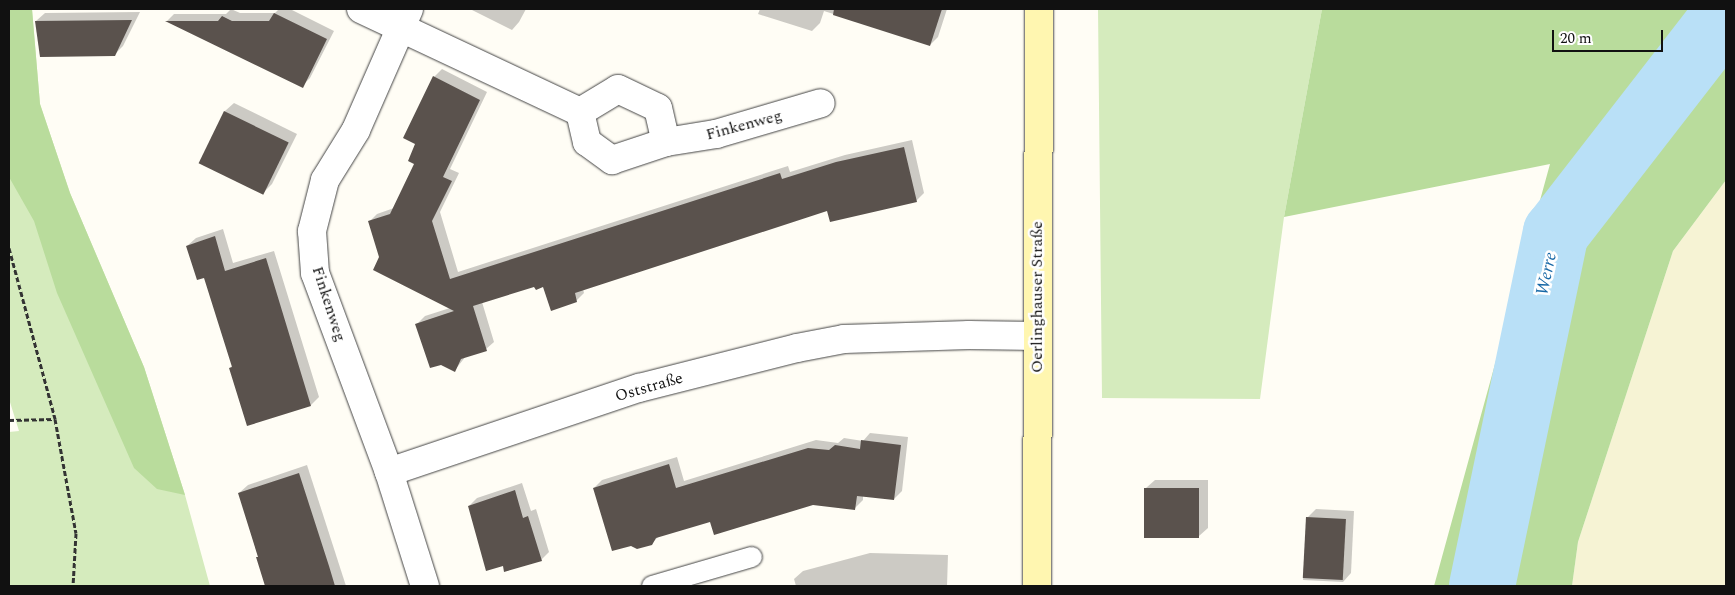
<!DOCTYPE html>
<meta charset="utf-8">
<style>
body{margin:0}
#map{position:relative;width:1735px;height:595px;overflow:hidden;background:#fffdf5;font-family:Spectral,serif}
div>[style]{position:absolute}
.farmland>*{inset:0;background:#f6f3d4}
.green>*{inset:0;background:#d5ebbd}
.forest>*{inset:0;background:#b9dc9c}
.shadow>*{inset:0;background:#0003}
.river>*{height:66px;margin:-33px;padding:0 33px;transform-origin:33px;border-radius:33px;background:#b9e0f7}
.building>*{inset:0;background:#5a524d;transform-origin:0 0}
.path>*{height:3px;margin-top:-1.5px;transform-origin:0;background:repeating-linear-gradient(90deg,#333 0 5px,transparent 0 7.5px)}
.roads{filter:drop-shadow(0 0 1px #444) drop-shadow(0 0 1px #444)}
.service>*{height:20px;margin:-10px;padding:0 10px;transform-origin:10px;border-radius:10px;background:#fff}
.minor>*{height:28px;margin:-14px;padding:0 14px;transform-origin:14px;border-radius:14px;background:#fff}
.secondary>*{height:28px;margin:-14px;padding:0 14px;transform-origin:14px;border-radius:14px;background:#fff6b0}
span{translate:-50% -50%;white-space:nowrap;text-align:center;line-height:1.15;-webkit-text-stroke:5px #fff;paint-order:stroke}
.street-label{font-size:16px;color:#111}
.water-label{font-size:18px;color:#1768a6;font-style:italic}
.frame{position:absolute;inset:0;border:10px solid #111;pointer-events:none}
.scale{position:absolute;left:1552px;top:30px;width:111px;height:22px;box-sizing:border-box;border:2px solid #111;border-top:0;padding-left:6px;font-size:15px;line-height:18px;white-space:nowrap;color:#111;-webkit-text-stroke:4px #fff;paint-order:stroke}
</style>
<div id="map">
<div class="farmland">
<div style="clip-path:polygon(1726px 180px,1726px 586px,1572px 586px,1578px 542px,1673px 251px)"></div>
</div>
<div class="green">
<div style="clip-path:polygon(9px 9px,32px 9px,40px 104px,70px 193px,144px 367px,185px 495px,210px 586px,9px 586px,9px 432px,19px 431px,9px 399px)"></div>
<div style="clip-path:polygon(1098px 9px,1322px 9px,1284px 217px,1260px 399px,1102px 398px)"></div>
</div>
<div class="forest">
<div style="clip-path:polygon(9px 9px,32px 9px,40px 104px,70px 193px,144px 367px,185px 495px,157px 489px,134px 468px,57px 293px,34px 221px,9px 177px)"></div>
<div style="clip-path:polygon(1322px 9px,1726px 9px,1726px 180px,1673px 251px,1578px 542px,1572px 586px,1434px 586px,1550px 164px,1284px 217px)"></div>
</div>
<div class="shadow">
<div style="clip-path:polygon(231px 9px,240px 13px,275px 13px,279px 9px,290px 9px,334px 31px,310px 78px,302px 86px,167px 21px,174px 14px,226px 14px)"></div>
<div style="clip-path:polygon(470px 9px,526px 9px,519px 22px,512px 30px)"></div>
<div style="clip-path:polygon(760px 9px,947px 9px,938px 37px,930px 45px,824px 11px,820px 23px,812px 31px,758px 14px)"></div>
<div style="clip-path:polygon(140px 12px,123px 46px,114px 55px,36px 21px,45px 13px)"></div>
<div style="clip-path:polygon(442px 69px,487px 92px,450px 169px,459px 173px,440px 212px,458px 272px,788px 166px,790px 172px,845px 155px,912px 140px,924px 193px,916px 201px,828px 209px,583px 289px,584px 293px,576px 301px,544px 286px,535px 285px,482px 302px,494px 342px,486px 349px,466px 356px,455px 370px,441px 364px,417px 324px,425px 316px,450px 308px,380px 257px,369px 222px,377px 214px,394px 208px,416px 164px,417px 143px,434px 77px)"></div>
<div style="clip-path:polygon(234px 103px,297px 134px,272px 184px,263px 193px,202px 163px,225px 111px)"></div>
<div style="clip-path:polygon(223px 229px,233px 263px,274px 251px,319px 397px,311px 405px,248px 424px,230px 368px,233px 365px,205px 276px,187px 246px,196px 238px)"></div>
<div style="clip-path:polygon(870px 433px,908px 437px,902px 491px,894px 499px,863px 496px,863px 500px,855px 508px,813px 504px,711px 520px,660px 535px,651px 544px,594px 488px,602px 480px,677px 457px,684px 481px,816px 440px,838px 443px,844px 438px,863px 441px)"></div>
<div style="clip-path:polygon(307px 465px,346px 586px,267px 586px,239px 493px,248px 485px)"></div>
<div style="clip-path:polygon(1155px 480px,1208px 480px,1208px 528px,1199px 536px,1146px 488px)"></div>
<div style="clip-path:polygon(522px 483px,531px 511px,536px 509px,549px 552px,541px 560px,469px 506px,477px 498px)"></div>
<div style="clip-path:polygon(1316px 509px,1354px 511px,1351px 573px,1343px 582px,1303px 580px,1307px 518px)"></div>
<div style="clip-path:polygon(870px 553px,948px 555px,947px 586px,796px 586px,794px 579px,803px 571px)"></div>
</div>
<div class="river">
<div style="left:1482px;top:586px;width:361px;rotate:-78.2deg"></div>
<div style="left:1556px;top:233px;width:277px;rotate:-52.2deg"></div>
</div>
<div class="building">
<div style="clip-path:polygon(834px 9px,942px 9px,930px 46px,833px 15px)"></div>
<div style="clip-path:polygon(274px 13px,327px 39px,303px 88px,165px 21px,218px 21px,222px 16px,232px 21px,269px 21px)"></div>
<div style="clip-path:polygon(132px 20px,115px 56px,40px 57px,35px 21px)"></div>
<div style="clip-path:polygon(433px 76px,480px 100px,443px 177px,452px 181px,432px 221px,450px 279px,780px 173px,782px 179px,836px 162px,904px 147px,917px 202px,830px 222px,827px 211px,575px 293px,577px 302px,551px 311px,543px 287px,536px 290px,534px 287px,473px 306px,487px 351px,461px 359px,455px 372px,441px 365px,430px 368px,415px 324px,454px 311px,373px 270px,379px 257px,368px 221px,390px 214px,414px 164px,408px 161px,415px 144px,403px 138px)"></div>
<div style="left:224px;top:111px;width:72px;height:58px;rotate:26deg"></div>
<div style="clip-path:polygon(215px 236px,225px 271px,266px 258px,311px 406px,247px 426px,229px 368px,232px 367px,204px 278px,197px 280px,186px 246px)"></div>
<div style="clip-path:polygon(861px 440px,901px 445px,894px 500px,857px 496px,855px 510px,813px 505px,714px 535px,710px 522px,656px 538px,652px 545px,637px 549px,631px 546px,612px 551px,593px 488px,669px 464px,676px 488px,808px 448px,829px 450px,835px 445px,860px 449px)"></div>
<div style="clip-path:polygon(299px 473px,329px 566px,335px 586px,265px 586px,256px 557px,258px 557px,238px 493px)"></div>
<div style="left:1144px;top:488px;width:55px;height:50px"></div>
<div style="clip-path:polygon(515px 490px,523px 518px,528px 516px,542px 561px,504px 572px,503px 566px,486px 571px,468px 506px)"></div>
<div style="left:1306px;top:517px;width:40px;height:61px;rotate:3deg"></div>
</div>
<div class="path">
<div style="left:9px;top:248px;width:177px;rotate:74.9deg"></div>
<div style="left:55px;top:419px;width:116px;rotate:79.6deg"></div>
<div style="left:76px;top:533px;width:53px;rotate:93.2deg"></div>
<div style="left:9px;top:420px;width:46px;rotate:-1.2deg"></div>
</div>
<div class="roads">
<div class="service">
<div style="left:652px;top:586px;width:104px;rotate:-16.2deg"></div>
</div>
<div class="minor">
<div style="left:361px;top:9px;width:242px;rotate:25.2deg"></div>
<div style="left:580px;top:112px;width:31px;rotate:77deg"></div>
<div style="left:587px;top:142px;width:31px;rotate:36deg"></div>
<div style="left:612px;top:160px;width:57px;rotate:-18.4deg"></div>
<div style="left:666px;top:142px;width:51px;rotate:-9.1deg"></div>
<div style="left:716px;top:134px;width:109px;rotate:-16.4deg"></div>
<div style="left:409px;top:9px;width:132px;rotate:113.7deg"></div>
<div style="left:356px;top:130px;width:59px;rotate:121.8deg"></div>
<div style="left:325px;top:180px;width:53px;rotate:104.3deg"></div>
<div style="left:312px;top:231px;width:42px;rotate:85.9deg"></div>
<div style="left:315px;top:273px;width:212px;rotate:69.6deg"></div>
<div style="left:389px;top:472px;width:120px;rotate:72.5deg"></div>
<div style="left:580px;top:112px;width:44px;rotate:-31.2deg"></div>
<div style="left:618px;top:89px;width:44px;rotate:25.4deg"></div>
<div style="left:658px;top:108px;width:35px;rotate:77deg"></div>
<div style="left:389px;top:472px;width:264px;rotate:-18.6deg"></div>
<div style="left:639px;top:388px;width:163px;rotate:-14.2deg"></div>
<div style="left:797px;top:348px;width:48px;rotate:-10.8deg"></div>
<div style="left:844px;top:339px;width:125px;rotate:-1.8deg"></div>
<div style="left:969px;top:335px;width:68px;rotate:0.8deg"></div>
</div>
<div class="secondary">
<div style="left:1037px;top:586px;width:577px;rotate:-89.8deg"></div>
</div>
</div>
<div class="street-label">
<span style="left:744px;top:125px;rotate:-15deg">Finkenweg</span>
<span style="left:1037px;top:297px;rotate:-90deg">Oerlinghauser Straße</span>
<span style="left:329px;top:304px;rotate:72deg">Finkenweg</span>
<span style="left:649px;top:387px;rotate:-16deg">Oststraße</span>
</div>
<div class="water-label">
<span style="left:1547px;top:274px;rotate:-78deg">Werre</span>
</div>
<div class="frame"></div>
<div class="scale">20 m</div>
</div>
